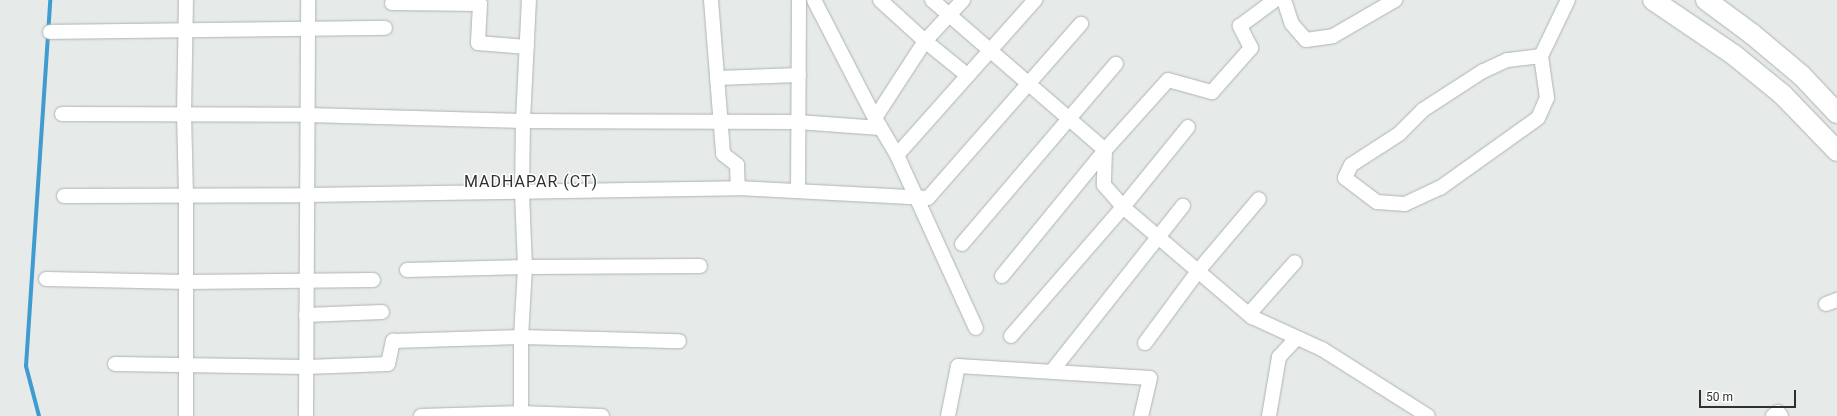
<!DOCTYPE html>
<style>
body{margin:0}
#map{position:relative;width:1837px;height:416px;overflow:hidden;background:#e6ebea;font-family:Roboto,sans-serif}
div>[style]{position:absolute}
.stream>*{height:4px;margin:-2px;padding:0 2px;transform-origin:2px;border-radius:2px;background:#409bd1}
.roads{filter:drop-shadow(0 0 1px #aeb3b2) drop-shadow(0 0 1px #aeb3b2)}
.minor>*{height:14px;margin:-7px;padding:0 7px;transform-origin:7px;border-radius:7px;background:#fff}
.secondary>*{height:20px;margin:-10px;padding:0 10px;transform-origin:10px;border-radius:10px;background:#fff}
span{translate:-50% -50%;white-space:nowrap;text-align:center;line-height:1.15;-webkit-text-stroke:3px #fff;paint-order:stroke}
.quarter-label{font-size:16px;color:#2f3030;letter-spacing:1px}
.scale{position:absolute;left:1699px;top:390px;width:97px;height:18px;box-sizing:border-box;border:2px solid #2f3030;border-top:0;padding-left:5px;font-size:12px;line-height:14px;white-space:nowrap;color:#2f3030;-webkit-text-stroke:3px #fff;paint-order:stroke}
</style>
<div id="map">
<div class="stream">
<div style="left:39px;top:416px;width:52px;rotate:-104.6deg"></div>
<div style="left:26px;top:366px;width:367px;rotate:-86.2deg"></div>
</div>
<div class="roads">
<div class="minor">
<div style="left:186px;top:0;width:113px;rotate:91deg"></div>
<div style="left:184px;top:113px;width:83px;rotate:88.6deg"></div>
<div style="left:186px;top:196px;width:220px;rotate:90deg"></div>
<div style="left:711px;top:0;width:154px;rotate:85.5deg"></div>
<div style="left:723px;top:154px;width:18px;rotate:38deg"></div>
<div style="left:737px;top:165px;width:23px;rotate:88deg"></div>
<div style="left:814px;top:0;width:133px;rotate:62.7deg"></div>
<div style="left:875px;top:118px;width:43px;rotate:59.3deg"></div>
<div style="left:897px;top:155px;width:190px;rotate:65.5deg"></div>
<div style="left:880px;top:0;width:61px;rotate:42.3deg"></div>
<div style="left:925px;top:41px;width:55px;rotate:39.1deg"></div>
<div style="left:932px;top:0;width:229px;rotate:40.9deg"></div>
<div style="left:1105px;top:150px;width:35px;rotate:92deg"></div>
<div style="left:1104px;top:185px;width:29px;rotate:49deg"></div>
<div style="left:1123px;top:207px;width:170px;rotate:40.5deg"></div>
<div style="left:1252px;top:317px;width:77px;rotate:24.6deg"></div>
<div style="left:1322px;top:349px;width:125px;rotate:32.3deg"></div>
<div style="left:1284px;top:0;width:25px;rotate:72deg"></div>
<div style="left:1292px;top:24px;width:21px;rotate:49deg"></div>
<div style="left:1306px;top:40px;width:27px;rotate:-8deg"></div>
<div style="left:1333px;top:36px;width:72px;rotate:-30.1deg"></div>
<div style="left:392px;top:3px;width:88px;rotate:0.7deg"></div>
<div style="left:480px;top:4px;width:39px;rotate:93deg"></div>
<div style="left:478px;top:43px;width:49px;rotate:4.7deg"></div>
<div style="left:50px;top:32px;width:335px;rotate:-0.7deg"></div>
<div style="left:1541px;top:56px;width:34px;rotate:173deg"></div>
<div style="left:1507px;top:60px;width:26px;rotate:155deg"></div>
<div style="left:1483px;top:71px;width:72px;rotate:147deg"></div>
<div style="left:1423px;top:110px;width:34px;rotate:135deg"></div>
<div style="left:1399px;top:134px;width:57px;rotate:147.1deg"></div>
<div style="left:1351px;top:165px;width:14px;rotate:115deg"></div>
<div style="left:1345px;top:178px;width:40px;rotate:37deg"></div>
<div style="left:1377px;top:202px;width:28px;rotate:4deg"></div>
<div style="left:1405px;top:204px;width:38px;rotate:-25deg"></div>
<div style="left:1440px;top:188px;width:120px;rotate:-35.5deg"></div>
<div style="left:1538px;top:118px;width:22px;rotate:-66deg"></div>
<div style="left:1547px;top:98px;width:42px;rotate:-98.1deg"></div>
<div style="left:1541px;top:56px;width:62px;rotate:-64.3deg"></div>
<div style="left:717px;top:78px;width:82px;rotate:-2.1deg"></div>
<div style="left:62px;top:114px;width:245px;rotate:0.2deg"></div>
<div style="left:307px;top:115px;width:216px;rotate:1.6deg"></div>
<div style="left:523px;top:121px;width:275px;rotate:0.2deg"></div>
<div style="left:798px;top:122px;width:82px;rotate:4.2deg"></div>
<div style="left:875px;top:118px;width:92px;rotate:-57deg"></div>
<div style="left:925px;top:41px;width:56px;rotate:-47.2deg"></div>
<div style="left:897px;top:155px;width:208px;rotate:-48.3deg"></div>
<div style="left:798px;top:191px;width:191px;rotate:-89.7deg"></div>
<div style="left:64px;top:196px;width:243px;rotate:-0.2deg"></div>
<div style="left:307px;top:195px;width:431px;rotate:-0.9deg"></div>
<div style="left:738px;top:188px;width:190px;rotate:3deg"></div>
<div style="left:928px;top:198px;width:232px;rotate:-48.7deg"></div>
<div style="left:962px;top:244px;width:237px;rotate:-49.5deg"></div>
<div style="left:407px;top:270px;width:118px;rotate:-1.5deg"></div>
<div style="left:525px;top:267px;width:175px;rotate:-0.3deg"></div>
<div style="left:1002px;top:276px;width:163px;rotate:-50.7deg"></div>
<div style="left:1105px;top:150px;width:94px;rotate:-48deg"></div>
<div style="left:1168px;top:80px;width:46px;rotate:15.3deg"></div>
<div style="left:1212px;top:92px;width:59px;rotate:-48.4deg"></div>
<div style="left:1251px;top:48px;width:25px;rotate:-117deg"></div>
<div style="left:1240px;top:26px;width:44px;rotate:-36.6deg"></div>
<div style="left:46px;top:279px;width:140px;rotate:1.2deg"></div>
<div style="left:186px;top:282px;width:187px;rotate:-0.6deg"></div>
<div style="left:1826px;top:304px;width:12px;rotate:-20deg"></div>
<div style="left:1249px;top:314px;width:69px;rotate:-48.5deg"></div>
<div style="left:306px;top:315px;width:76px;rotate:-2.3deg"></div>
<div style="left:1011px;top:336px;width:171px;rotate:-49deg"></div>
<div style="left:1123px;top:207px;width:103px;rotate:-50.9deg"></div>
<div style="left:1145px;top:343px;width:89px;rotate:-53.6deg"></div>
<div style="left:1198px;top:271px;width:94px;rotate:-49.7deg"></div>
<div style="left:115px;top:364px;width:191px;rotate:0.9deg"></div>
<div style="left:306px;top:367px;width:82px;rotate:-2.1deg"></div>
<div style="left:388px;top:364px;width:24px;rotate:-78deg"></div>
<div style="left:393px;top:341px;width:128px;rotate:-1.8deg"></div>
<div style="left:521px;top:337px;width:158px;rotate:1.5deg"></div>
<div style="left:1052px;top:371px;width:211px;rotate:-51.6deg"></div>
<div style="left:306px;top:416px;width:416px;rotate:-89.7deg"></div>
<div style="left:421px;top:416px;width:100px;rotate:-1.7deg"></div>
<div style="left:521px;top:413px;width:81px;rotate:2.1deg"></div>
<div style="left:521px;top:416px;width:79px;rotate:-90deg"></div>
<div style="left:521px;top:337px;width:70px;rotate:-86.7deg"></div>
<div style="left:525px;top:267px;width:75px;rotate:-92.3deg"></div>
<div style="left:522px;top:192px;width:71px;rotate:-89.2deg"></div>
<div style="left:523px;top:121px;width:121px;rotate:-87.2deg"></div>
<div style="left:948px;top:416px;width:51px;rotate:-78.7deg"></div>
<div style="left:958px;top:366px;width:192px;rotate:3.6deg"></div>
<div style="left:1150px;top:378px;width:39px;rotate:103deg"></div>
<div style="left:1269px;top:416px;width:60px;rotate:-80.4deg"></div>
<div style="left:1279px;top:357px;width:26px;rotate:-47deg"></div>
<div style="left:1773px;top:416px;width:6px;rotate:-39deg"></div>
<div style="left:1778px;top:412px;width:5px;rotate:53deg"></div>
</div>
<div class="secondary">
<div style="left:1653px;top:0;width:98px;rotate:34.2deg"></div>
<div style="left:1734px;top:55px;width:63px;rotate:39.2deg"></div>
<div style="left:1783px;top:95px;width:78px;rotate:46deg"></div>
<div style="left:1706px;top:0;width:57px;rotate:36.5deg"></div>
<div style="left:1752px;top:34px;width:65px;rotate:40deg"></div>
<div style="left:1802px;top:76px;width:51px;rotate:46.6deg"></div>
</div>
</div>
<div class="quarter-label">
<span style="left:531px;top:182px">MADHAPAR (CT)</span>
</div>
<div class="scale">50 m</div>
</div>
